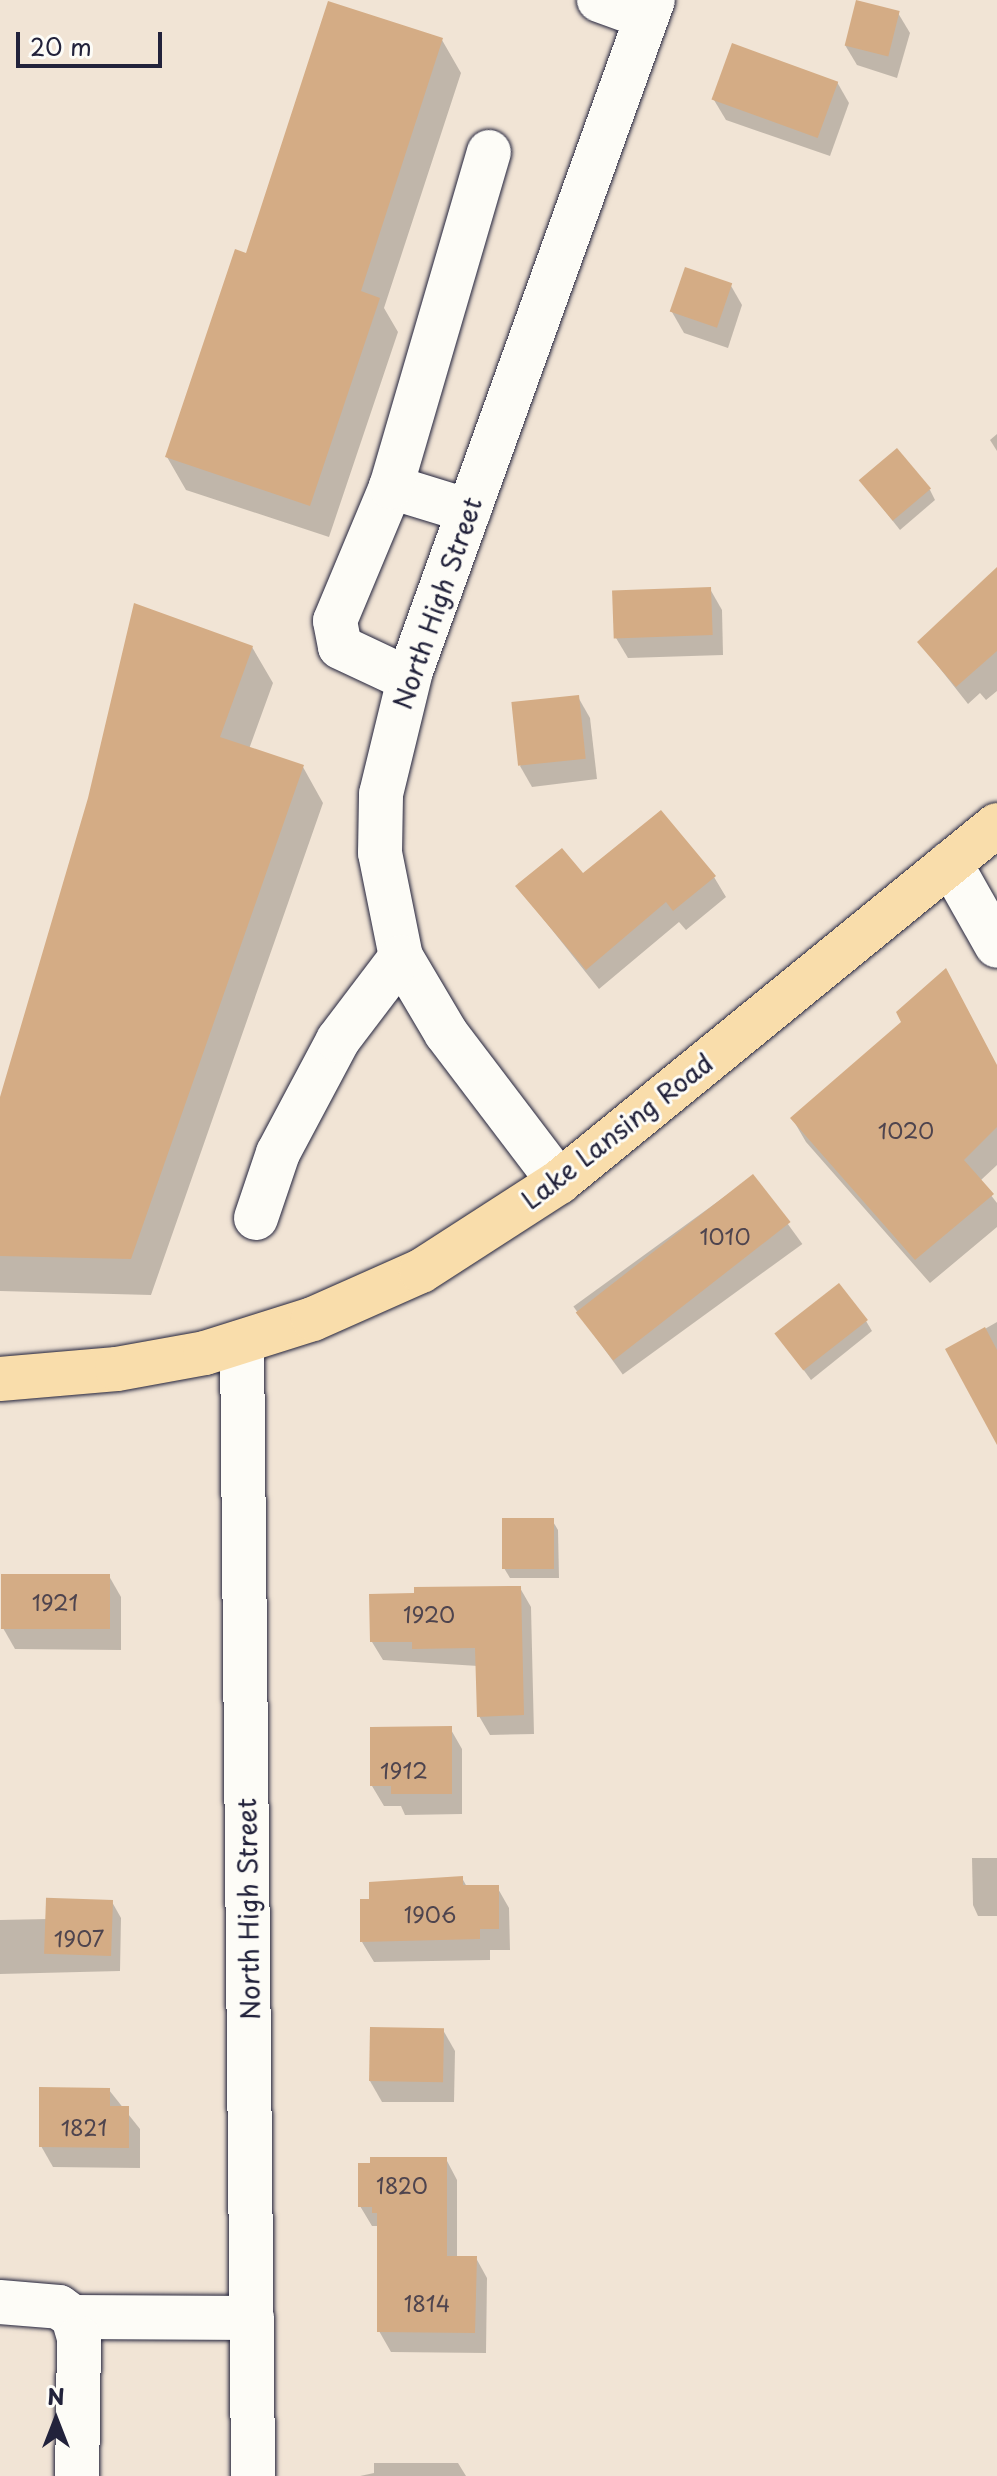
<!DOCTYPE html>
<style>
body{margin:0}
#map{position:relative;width:997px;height:2476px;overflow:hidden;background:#f1e4d5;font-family:"Playpen Sans",sans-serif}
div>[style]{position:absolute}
.shadow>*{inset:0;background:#0003;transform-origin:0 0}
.building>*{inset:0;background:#d4ac85;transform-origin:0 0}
.roads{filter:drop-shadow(0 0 2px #22223b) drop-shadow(0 0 2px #22223b)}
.minor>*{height:44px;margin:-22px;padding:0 22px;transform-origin:22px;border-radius:22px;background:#fdfcf7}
.major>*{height:44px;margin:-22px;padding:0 22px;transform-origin:22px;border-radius:22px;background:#f9ddab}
span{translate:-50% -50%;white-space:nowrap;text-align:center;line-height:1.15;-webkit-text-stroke:6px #fdfcf7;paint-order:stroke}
.number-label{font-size:22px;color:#4e444e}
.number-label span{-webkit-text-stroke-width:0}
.street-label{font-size:26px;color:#22223b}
.north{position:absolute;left:16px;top:2380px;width:80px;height:80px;-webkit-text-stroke:6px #fdfcf7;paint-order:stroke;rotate:0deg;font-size:22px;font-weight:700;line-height:32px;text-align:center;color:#22223b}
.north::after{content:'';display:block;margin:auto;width:28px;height:36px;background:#22223b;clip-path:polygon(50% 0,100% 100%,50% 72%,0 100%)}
.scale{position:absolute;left:16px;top:32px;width:146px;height:36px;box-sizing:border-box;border:4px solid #22223b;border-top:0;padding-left:10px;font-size:24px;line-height:28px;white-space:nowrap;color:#22223b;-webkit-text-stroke:6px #fdfcf7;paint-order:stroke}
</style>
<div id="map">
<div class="shadow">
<div style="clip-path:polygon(898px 13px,910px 33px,897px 78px,857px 65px,845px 45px)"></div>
<div style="clip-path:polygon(442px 40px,461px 73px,384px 308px,398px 332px,329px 537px,186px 490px,167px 457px,247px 256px)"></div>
<div style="clip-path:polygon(837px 82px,849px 103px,830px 156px,726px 120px,714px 100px)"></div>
<div style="clip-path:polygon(730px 284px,742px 305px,728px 348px,684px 333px,672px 312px)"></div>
<div style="clip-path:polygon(997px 434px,997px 451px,990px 440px)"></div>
<div style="clip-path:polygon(861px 481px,930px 490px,935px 500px,900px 530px)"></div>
<div style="clip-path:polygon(997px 569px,997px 691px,986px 700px,980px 693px,968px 704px,919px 642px)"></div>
<div style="clip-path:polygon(710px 589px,722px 610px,723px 655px,628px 658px,616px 638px)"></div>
<div style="clip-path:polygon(252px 647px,273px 683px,249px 749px,303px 767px,323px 803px,151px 1295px,0 1291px,0 1104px)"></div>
<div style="clip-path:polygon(578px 697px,590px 718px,597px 779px,532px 787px,520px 766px)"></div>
<div style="clip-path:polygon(583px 876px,714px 877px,726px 897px,686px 930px,679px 922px,599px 989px,518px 887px)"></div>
<div style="clip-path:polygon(997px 1067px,997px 1165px,980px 1181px,997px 1203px,997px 1227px,930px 1283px,806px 1142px,792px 1118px)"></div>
<div style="left:753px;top:1176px;width:84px;height:222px;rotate:54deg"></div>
<div style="clip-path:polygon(866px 1321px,872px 1331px,811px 1380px,778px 1335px)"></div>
<div style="clip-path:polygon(997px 1322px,997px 1441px,948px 1350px)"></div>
<div style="clip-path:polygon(552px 1520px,558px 1530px,559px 1578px,510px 1578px,504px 1568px)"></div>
<div style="clip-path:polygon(109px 1576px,121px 1597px,121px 1650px,15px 1649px,3px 1628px)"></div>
<div style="clip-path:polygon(520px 1588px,531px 1607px,534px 1734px,490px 1735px,479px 1716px,478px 1666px,383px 1660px,372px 1642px)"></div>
<div style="clip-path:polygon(450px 1728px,462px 1749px,462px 1814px,405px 1815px,401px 1806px,384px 1806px,372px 1786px)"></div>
<div style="clip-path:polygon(972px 1858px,997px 1858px,997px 1916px,978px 1916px,973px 1905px)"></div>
<div style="clip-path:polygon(462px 1878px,467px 1887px,497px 1887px,509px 1908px,510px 1950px,490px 1950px,490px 1960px,374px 1962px,362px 1942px)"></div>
<div style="clip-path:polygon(112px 1902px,121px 1918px,120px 1971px,0 1974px,0 1920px,48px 1919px)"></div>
<div style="clip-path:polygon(443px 2030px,455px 2051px,454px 2102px,382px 2102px,370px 2081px)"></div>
<div style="clip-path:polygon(109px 2090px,140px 2129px,140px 2168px,53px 2167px,41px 2146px)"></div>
<div style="clip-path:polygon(446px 2159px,457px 2180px,457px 2258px,476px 2258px,487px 2278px,486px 2353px,391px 2352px,379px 2331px,379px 2226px,372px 2226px,360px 2206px,372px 2165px)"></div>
<div style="clip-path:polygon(374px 2463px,458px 2463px,466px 2476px,360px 2476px,374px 2473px)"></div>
</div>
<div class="building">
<div style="left:856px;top:0;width:45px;height:47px;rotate:14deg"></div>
<div style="clip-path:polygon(328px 1px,443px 38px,361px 291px,380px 298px,310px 506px,165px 457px,235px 249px,246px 253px)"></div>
<div style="left:732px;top:43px;width:113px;height:60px;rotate:20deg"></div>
<div style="left:685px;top:267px;width:50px;height:47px;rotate:19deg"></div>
<div style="left:897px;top:448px;width:53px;height:50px;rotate:50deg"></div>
<div style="clip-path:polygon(997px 567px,997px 651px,956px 687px,917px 642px)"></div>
<div style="left:711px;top:587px;width:48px;height:99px;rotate:88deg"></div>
<div style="clip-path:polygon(134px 603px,253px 646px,220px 737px,304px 765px,131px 1259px,0 1256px,0 1097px,88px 798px)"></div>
<div style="left:579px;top:695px;width:64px;height:68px;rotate:84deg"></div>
<div style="clip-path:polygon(661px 810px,716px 876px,673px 911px,666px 902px,586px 970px,515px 886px,562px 848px,583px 873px)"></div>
<div style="clip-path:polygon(946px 968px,997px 1065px,997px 1127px,964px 1160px,994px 1194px,915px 1260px,790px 1118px,901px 1022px,896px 1012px)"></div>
<div style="left:753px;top:1174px;width:61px;height:225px;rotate:52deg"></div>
<div style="left:839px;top:1283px;width:47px;height:82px;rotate:52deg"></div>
<div style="clip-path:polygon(985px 1327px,997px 1350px,997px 1445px,945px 1349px)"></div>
<div style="left:502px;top:1518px;width:52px;height:51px"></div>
<div style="left:1px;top:1574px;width:109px;height:55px"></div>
<div style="clip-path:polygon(521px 1586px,524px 1715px,477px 1717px,475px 1648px,412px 1649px,412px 1642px,370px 1642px,369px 1594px,414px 1593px,414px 1587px)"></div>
<div style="clip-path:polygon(452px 1726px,452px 1794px,391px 1794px,391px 1786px,370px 1786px,370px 1727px)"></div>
<div style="clip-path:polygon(463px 1876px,463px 1885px,499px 1885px,499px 1929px,480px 1929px,480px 1939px,360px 1942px,360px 1899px,369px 1899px,369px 1882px)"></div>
<div style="left:113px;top:1900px;width:56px;height:67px;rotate:92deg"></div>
<div style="left:370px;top:2027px;width:74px;height:54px;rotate:1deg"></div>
<div style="clip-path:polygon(39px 2087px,110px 2088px,110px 2106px,129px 2106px,129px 2148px,39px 2147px)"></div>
<div style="clip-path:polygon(370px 2157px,447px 2157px,447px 2256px,477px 2256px,475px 2333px,377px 2332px,377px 2213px,372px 2213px,372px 2207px,358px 2207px,358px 2163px,370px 2163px)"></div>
</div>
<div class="roads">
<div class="minor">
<div style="left:599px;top:0;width:50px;rotate:19.9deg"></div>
<div style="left:391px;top:487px;width:145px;rotate:112.7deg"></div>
<div style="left:335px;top:621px;width:26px;rotate:79deg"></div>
<div style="left:340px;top:647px;width:75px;rotate:25.2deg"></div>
<div style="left:469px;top:511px;width:82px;rotate:-162.9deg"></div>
<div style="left:391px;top:487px;width:349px;rotate:-73.7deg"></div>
<div style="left:950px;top:863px;width:95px;rotate:60.5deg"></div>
<div style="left:559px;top:1182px;width:187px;rotate:-127.2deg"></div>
<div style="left:446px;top:1033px;width:88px;rotate:-120.6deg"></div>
<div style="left:401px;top:957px;width:106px;rotate:-101.4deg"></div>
<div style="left:380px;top:853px;width:59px;rotate:-89deg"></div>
<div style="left:381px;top:794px;width:127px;rotate:-76.3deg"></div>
<div style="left:411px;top:671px;width:713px;rotate:-70.17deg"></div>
<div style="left:256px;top:1218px;width:69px;rotate:-71.3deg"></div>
<div style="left:278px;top:1153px;width:128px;rotate:-62deg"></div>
<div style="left:338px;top:1040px;width:104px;rotate:-52.8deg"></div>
<div style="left:242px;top:1342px;width:1134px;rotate:89.44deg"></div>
<div style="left:0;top:2302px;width:59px;rotate:4.8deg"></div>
<div style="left:59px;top:2307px;width:17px;rotate:36deg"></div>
<div style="left:73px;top:2317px;width:179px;rotate:0.3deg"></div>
<div style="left:73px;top:2317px;width:22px;rotate:74deg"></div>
<div style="left:79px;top:2338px;width:138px;rotate:90.8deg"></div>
</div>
<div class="major">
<div style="left:0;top:1379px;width:117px;rotate:-4.9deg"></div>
<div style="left:117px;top:1369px;width:89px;rotate:-10.3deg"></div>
<div style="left:205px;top:1353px;width:113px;rotate:-17.5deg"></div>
<div style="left:313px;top:1319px;width:118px;rotate:-24deg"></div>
<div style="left:421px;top:1271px;width:164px;rotate:-32.8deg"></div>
<div style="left:559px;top:1182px;width:565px;rotate:-39.18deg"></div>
</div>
</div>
<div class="number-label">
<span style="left:906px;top:1130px">1020</span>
<span style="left:725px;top:1236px">1010</span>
<span style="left:55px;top:1602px">1921</span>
<span style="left:429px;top:1614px">1920</span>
<span style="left:404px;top:1770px">1912</span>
<span style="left:430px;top:1914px">1906</span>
<span style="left:79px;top:1938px">1907</span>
<span style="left:84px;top:2127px">1821</span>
<span style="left:402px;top:2185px">1820</span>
<span style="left:427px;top:2303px">1814</span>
</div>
<div class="street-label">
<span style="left:437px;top:603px;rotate:-71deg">North High Street</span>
<span style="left:617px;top:1131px;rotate:-38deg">Lake Lansing Road</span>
<span style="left:248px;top:1909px;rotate:-91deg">North High Street</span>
</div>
<div class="north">N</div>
<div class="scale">20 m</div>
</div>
